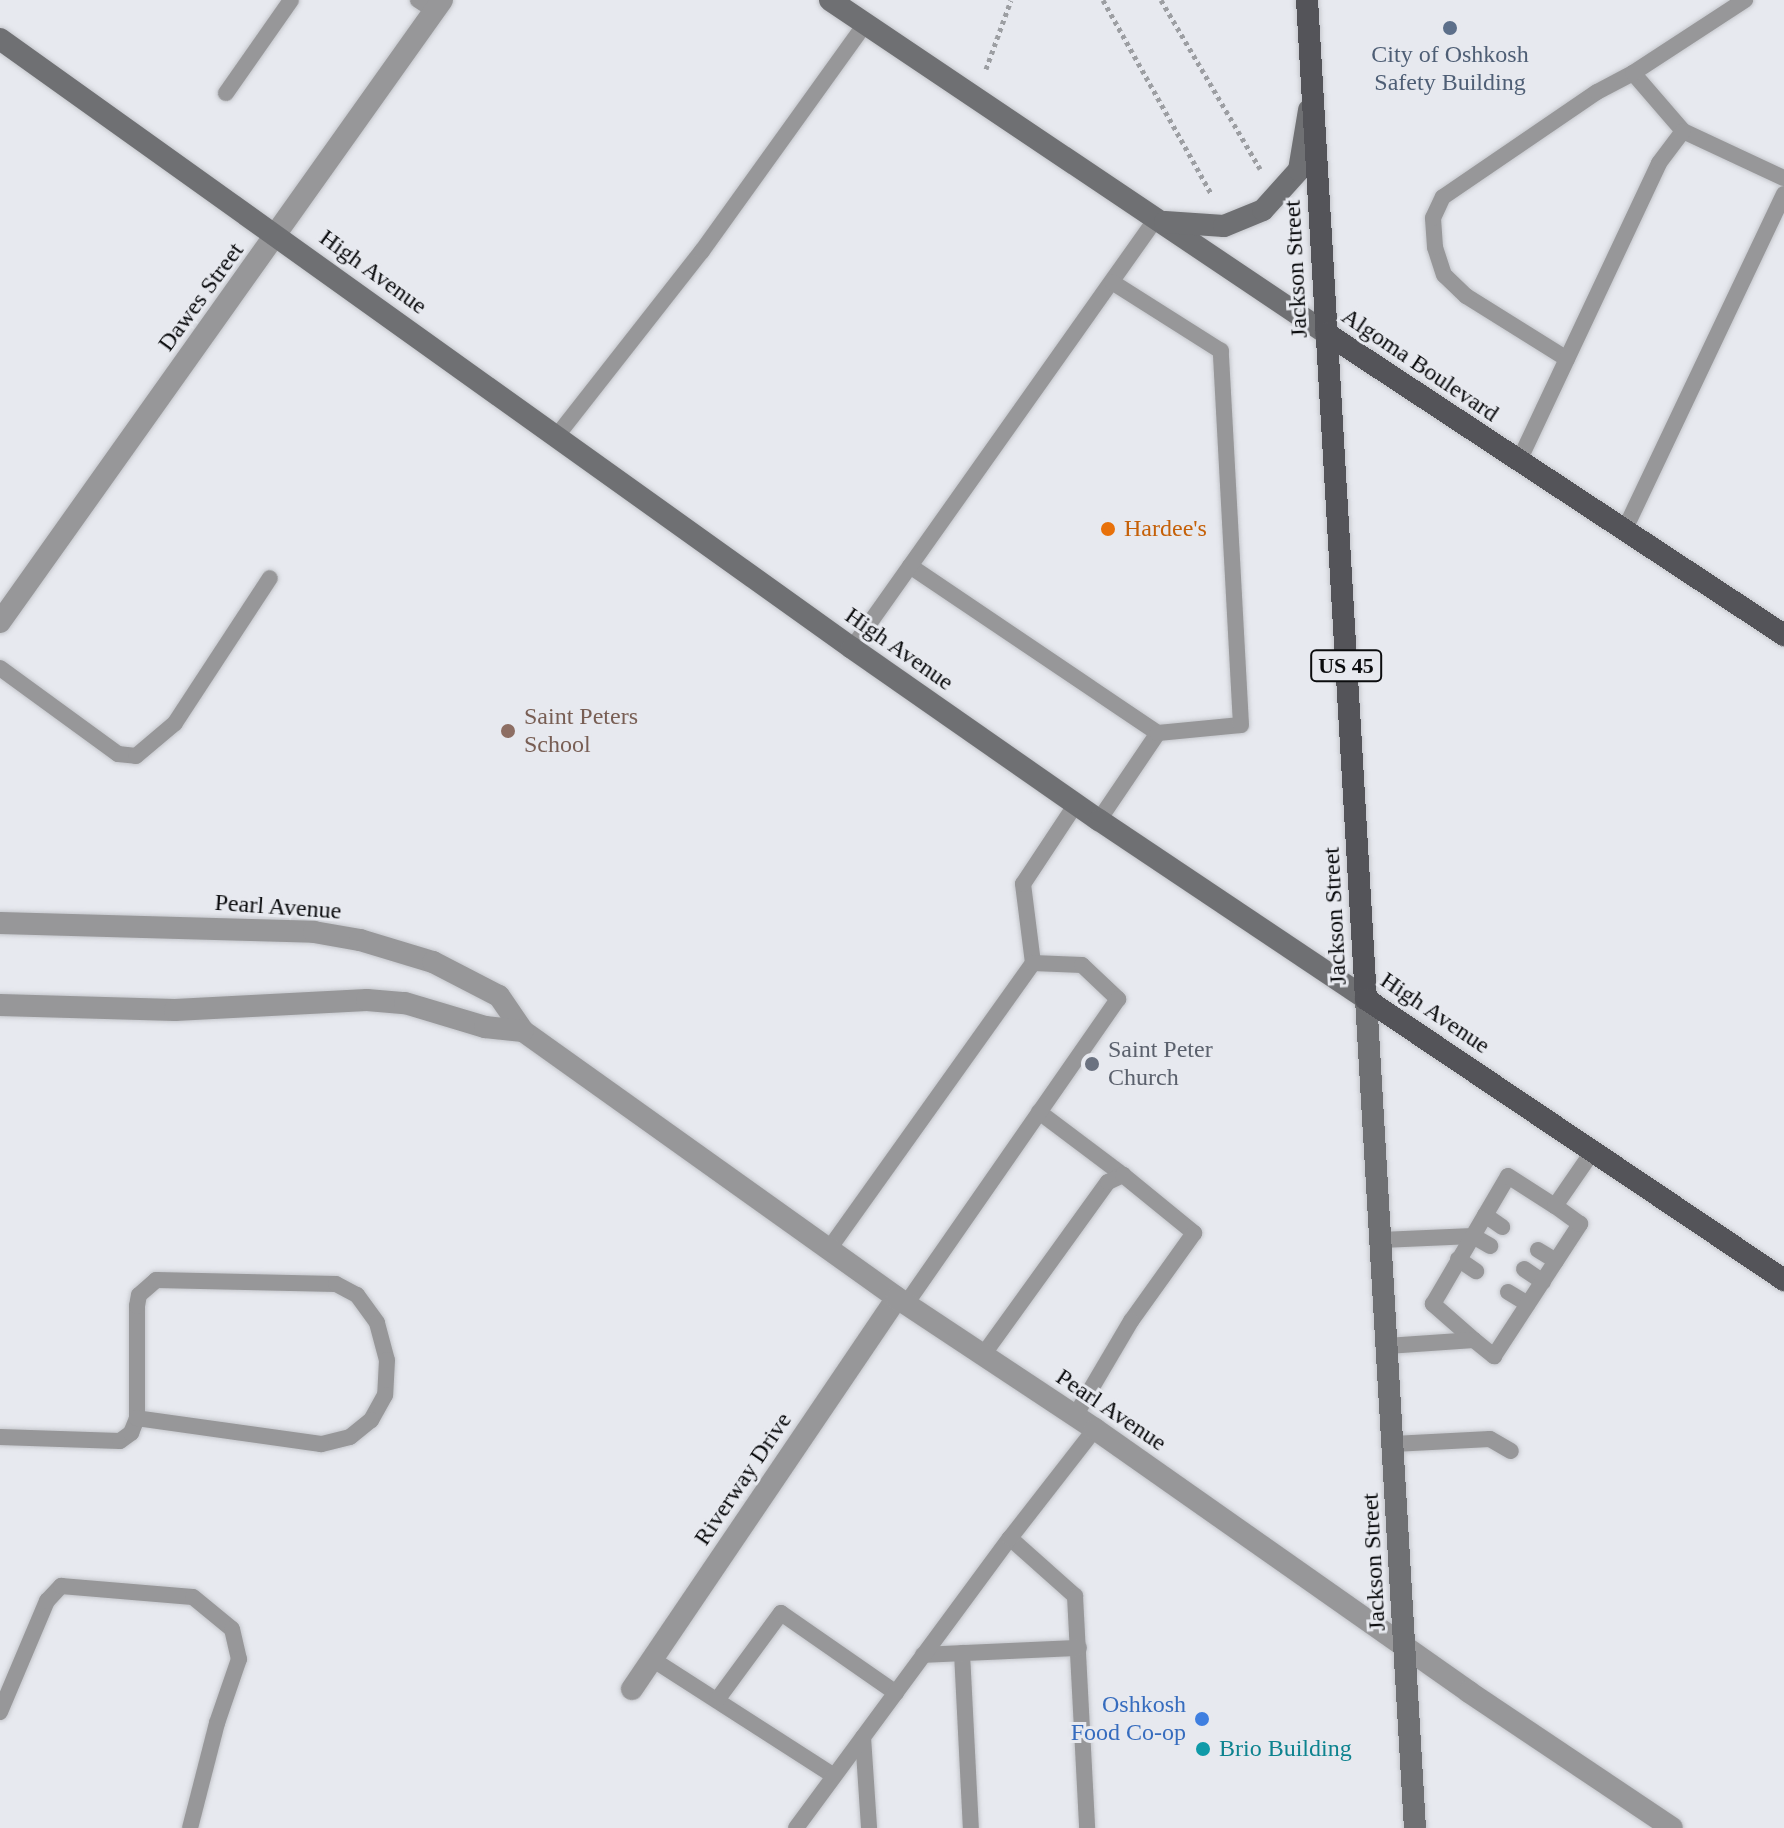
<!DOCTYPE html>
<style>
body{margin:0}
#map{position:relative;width:1784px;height:1828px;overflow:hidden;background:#e7e9ef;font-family:Georgia,serif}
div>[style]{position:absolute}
.path>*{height:5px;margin-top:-2.5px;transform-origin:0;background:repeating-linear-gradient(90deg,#9c9ea2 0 4px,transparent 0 8px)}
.roads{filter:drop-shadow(0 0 2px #c4c6cb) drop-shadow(0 0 2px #c4c6cb)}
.service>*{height:16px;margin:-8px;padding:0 8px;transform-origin:8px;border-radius:8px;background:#979799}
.minor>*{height:22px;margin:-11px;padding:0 11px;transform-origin:11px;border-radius:11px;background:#979799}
.tertiary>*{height:22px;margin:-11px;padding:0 11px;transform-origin:11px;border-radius:11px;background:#979799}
.secondary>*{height:22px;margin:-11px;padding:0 11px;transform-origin:11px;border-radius:11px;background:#6f7073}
.primary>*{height:22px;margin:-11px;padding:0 11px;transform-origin:11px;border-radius:11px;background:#545459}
.dots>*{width:22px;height:22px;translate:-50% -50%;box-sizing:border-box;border:4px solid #e7e9ef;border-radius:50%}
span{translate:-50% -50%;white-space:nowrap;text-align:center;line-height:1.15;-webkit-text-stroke:6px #e7e9ef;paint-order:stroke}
.shield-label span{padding:2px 6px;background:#e7e9ef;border:2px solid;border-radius:6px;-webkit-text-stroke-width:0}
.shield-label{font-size:22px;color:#0b0c0e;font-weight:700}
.service-label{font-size:24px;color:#4e5e75}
.street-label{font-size:24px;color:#0b0c0e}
.food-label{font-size:24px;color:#c56008}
.left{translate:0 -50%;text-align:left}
.education-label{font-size:24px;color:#785e54}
.worship-label{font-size:24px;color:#5b616d}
.shop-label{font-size:24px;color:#366cbe}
.right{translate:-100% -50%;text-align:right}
.culture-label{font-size:24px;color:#0d838f}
</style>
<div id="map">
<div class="path">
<div style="left:1103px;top:0;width:223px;rotate:60.8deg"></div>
<div style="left:1161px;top:0;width:196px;rotate:59.6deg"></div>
<div style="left:986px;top:69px;width:73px;rotate:-70.1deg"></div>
</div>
<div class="roads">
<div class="service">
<div style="left:418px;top:0;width:20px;rotate:33deg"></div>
<div style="left:1633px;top:73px;width:77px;rotate:49.2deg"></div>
<div style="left:1683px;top:131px;width:111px;rotate:25deg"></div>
<div style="left:226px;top:93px;width:113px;rotate:-55deg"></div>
<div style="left:1567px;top:359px;width:119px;rotate:-148deg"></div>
<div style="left:1466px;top:296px;width:30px;rotate:-136deg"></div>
<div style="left:1444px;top:275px;width:29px;rotate:-108deg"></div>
<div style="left:1435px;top:247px;width:29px;rotate:-94deg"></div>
<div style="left:1433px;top:218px;width:23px;rotate:-65deg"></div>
<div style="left:1443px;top:197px;width:186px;rotate:-34.3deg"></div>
<div style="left:1597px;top:92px;width:41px;rotate:-27.8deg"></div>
<div style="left:1633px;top:73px;width:134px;rotate:-33.1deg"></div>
<div style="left:556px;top:437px;width:236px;rotate:-51.9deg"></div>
<div style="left:702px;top:251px;width:279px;rotate:-54.3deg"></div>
<div style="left:1518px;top:463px;width:331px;rotate:-64.8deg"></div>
<div style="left:1659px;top:163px;width:40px;rotate:-53deg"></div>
<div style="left:1624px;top:531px;width:373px;rotate:-64.6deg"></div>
<div style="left:910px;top:566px;width:299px;rotate:34deg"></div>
<div style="left:852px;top:648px;width:524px;rotate:-54.7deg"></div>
<div style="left:0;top:668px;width:146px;rotate:36.1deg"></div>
<div style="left:118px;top:754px;width:18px;rotate:6deg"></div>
<div style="left:136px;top:756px;width:51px;rotate:-40.2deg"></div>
<div style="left:175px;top:723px;width:173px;rotate:-56.8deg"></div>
<div style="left:1099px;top:820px;width:105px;rotate:-55.9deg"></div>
<div style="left:1158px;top:733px;width:83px;rotate:-5.5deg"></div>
<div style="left:1241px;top:725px;width:375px;rotate:-93.1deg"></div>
<div style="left:1221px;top:351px;width:129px;rotate:-147.7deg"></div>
<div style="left:1033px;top:963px;width:80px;rotate:-97.2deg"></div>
<div style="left:1023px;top:884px;width:96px;rotate:-56.5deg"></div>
<div style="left:1039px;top:1112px;width:105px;rotate:36.9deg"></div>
<div style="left:1485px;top:1215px;width:21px;rotate:35deg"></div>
<div style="left:1381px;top:1240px;width:92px;rotate:-2.5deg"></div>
<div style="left:1473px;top:1236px;width:20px;rotate:30deg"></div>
<div style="left:829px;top:1249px;width:351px;rotate:-54.5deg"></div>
<div style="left:1033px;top:963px;width:49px;rotate:2.3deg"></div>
<div style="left:1082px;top:965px;width:50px;rotate:43.4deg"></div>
<div style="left:1118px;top:999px;width:371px;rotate:124.8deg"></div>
<div style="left:1538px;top:1250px;width:21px;rotate:31deg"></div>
<div style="left:1458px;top:1259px;width:22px;rotate:34deg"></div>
<div style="left:1524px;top:1269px;width:23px;rotate:34deg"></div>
<div style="left:1508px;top:1292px;width:23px;rotate:31deg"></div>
<div style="left:1474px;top:1340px;width:55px;rotate:-138.7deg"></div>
<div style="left:1433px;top:1304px;width:148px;rotate:-59.6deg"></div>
<div style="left:1508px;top:1176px;width:56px;rotate:32.6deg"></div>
<div style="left:1387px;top:1346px;width:87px;rotate:-3.9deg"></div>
<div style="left:1474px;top:1340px;width:26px;rotate:39deg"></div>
<div style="left:1494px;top:1356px;width:158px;rotate:-56.9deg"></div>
<div style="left:1580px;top:1224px;width:31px;rotate:-144deg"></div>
<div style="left:1555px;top:1206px;width:67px;rotate:-55.4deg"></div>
<div style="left:983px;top:1355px;width:213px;rotate:-54.2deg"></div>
<div style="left:1108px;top:1182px;width:17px;rotate:-25deg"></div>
<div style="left:1123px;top:1175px;width:92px;rotate:39.2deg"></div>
<div style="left:1194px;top:1233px;width:108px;rotate:125.6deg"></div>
<div style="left:1131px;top:1321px;width:110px;rotate:120.5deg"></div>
<div style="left:0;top:1437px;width:120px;rotate:1.9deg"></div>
<div style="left:120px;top:1441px;width:14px;rotate:-36deg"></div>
<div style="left:131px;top:1433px;width:16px;rotate:-68deg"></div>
<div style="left:137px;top:1418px;width:112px;rotate:-90deg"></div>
<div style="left:137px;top:1306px;width:11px;rotate:-80deg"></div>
<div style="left:139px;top:1295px;width:23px;rotate:-41deg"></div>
<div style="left:156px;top:1280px;width:180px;rotate:1.3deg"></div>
<div style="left:336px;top:1284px;width:24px;rotate:28deg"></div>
<div style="left:357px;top:1295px;width:34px;rotate:54deg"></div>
<div style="left:377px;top:1323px;width:38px;rotate:75deg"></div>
<div style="left:387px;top:1360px;width:35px;rotate:93deg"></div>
<div style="left:385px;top:1395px;width:29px;rotate:119deg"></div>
<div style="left:371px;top:1420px;width:27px;rotate:141deg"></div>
<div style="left:350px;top:1437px;width:30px;rotate:166deg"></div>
<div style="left:321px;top:1444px;width:186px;rotate:-172deg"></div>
<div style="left:1393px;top:1444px;width:97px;rotate:-3deg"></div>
<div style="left:1490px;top:1439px;width:24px;rotate:30deg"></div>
<div style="left:1010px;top:1538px;width:87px;rotate:41.7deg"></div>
<div style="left:1075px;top:1596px;width:232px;rotate:87deg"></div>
<div style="left:962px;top:1653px;width:175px;rotate:87.1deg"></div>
<div style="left:923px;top:1655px;width:156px;rotate:-2.6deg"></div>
<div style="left:652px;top:1659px;width:216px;rotate:32.7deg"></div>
<div style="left:717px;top:1700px;width:108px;rotate:-53.7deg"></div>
<div style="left:781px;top:1613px;width:140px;rotate:34.8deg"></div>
<div style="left:0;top:1712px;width:121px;rotate:-67.1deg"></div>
<div style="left:47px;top:1601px;width:21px;rotate:-47deg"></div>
<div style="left:61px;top:1586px;width:132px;rotate:4.8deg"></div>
<div style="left:193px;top:1597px;width:50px;rotate:39.4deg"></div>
<div style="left:232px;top:1629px;width:31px;rotate:77deg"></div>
<div style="left:239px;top:1659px;width:68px;rotate:109deg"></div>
<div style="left:217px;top:1723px;width:108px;rotate:104.4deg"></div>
<div style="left:863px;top:1737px;width:91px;rotate:86.2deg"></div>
<div style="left:796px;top:1828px;width:360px;rotate:-53.6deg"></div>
<div style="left:1010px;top:1538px;width:138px;rotate:-52.1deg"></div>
</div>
<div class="minor">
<div style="left:0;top:622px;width:763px;rotate:-54.6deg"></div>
<div style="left:632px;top:1689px;width:472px;rotate:-55.9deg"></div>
</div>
<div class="tertiary">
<div style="left:0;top:923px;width:314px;rotate:1.6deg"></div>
<div style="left:314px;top:932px;width:47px;rotate:9.9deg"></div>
<div style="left:360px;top:940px;width:76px;rotate:16.8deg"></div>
<div style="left:433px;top:962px;width:74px;rotate:27.3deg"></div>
<div style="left:499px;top:996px;width:42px;rotate:55.6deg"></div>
<div style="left:523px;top:1031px;width:460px;rotate:35.5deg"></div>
<div style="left:897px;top:1298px;width:237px;rotate:33.5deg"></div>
<div style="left:1095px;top:1429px;width:457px;rotate:35.1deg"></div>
<div style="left:1469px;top:1692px;width:244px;rotate:33.8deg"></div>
<div style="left:0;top:1005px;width:175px;rotate:1.6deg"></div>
<div style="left:175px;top:1010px;width:192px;rotate:-3deg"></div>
<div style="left:367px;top:1000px;width:38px;rotate:5deg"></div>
<div style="left:405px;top:1003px;width:84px;rotate:16.7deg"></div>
<div style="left:485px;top:1027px;width:38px;rotate:6deg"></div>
</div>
<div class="secondary">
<div style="left:830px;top:0;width:597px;rotate:33.88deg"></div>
<div style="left:0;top:39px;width:1047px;rotate:35.56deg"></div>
<div style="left:852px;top:648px;width:301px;rotate:34.9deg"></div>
<div style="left:1099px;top:820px;width:321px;rotate:33.8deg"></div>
<div style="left:1366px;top:999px;width:830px;rotate:86.62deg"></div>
<div style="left:1165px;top:222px;width:59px;rotate:3.9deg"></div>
<div style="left:1224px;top:226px;width:42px;rotate:-22.3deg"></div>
<div style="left:1263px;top:210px;width:54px;rotate:-48deg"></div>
<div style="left:1299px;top:170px;width:61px;rotate:-80.5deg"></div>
</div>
<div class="primary">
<div style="left:1307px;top:0;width:1001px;rotate:86.62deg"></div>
<div style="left:1366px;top:999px;width:504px;rotate:33.91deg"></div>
<div style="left:1326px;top:333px;width:549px;rotate:33.4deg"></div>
</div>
</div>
<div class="dots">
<div style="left:1450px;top:28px;background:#5c6f8a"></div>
<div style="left:1108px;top:529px;background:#e8710a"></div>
<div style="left:508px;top:731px;background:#8d6e63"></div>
<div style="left:1092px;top:1064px;background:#6b7280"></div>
<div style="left:1202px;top:1719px;background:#3f7fe0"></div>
<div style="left:1203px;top:1749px;background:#0f9aa8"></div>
</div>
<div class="shield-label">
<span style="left:1346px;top:666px">US 45</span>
</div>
<div class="service-label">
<span style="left:1450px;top:69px">City of Oshkosh<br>Safety Building</span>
</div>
<div class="street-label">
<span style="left:1296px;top:269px;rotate:-93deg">Jackson Street</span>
<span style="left:373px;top:272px;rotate:36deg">High Avenue</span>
<span style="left:201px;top:297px;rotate:-54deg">Dawes Street</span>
<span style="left:1420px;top:365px;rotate:34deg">Algoma Boulevard</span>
<span style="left:899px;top:649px;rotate:35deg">High Avenue</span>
<span style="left:278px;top:907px;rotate:4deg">Pearl Avenue</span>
<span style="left:1335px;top:916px;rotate:-93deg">Jackson Street</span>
<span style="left:1435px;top:1013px;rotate:34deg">High Avenue</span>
<span style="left:1111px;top:1410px;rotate:34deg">Pearl Avenue</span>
<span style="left:743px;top:1479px;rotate:-56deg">Riverway Drive</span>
<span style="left:1374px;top:1562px;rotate:-93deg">Jackson Street</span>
</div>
<div class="food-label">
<span class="left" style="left:1124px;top:529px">Hardee's</span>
</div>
<div class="education-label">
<span class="left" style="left:524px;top:731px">Saint Peters<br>School</span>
</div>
<div class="worship-label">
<span class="left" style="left:1108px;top:1064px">Saint Peter<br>Church</span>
</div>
<div class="shop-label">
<span class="right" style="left:1186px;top:1719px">Oshkosh<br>Food Co-op</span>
</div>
<div class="culture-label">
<span class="left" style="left:1219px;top:1749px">Brio Building</span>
</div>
</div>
